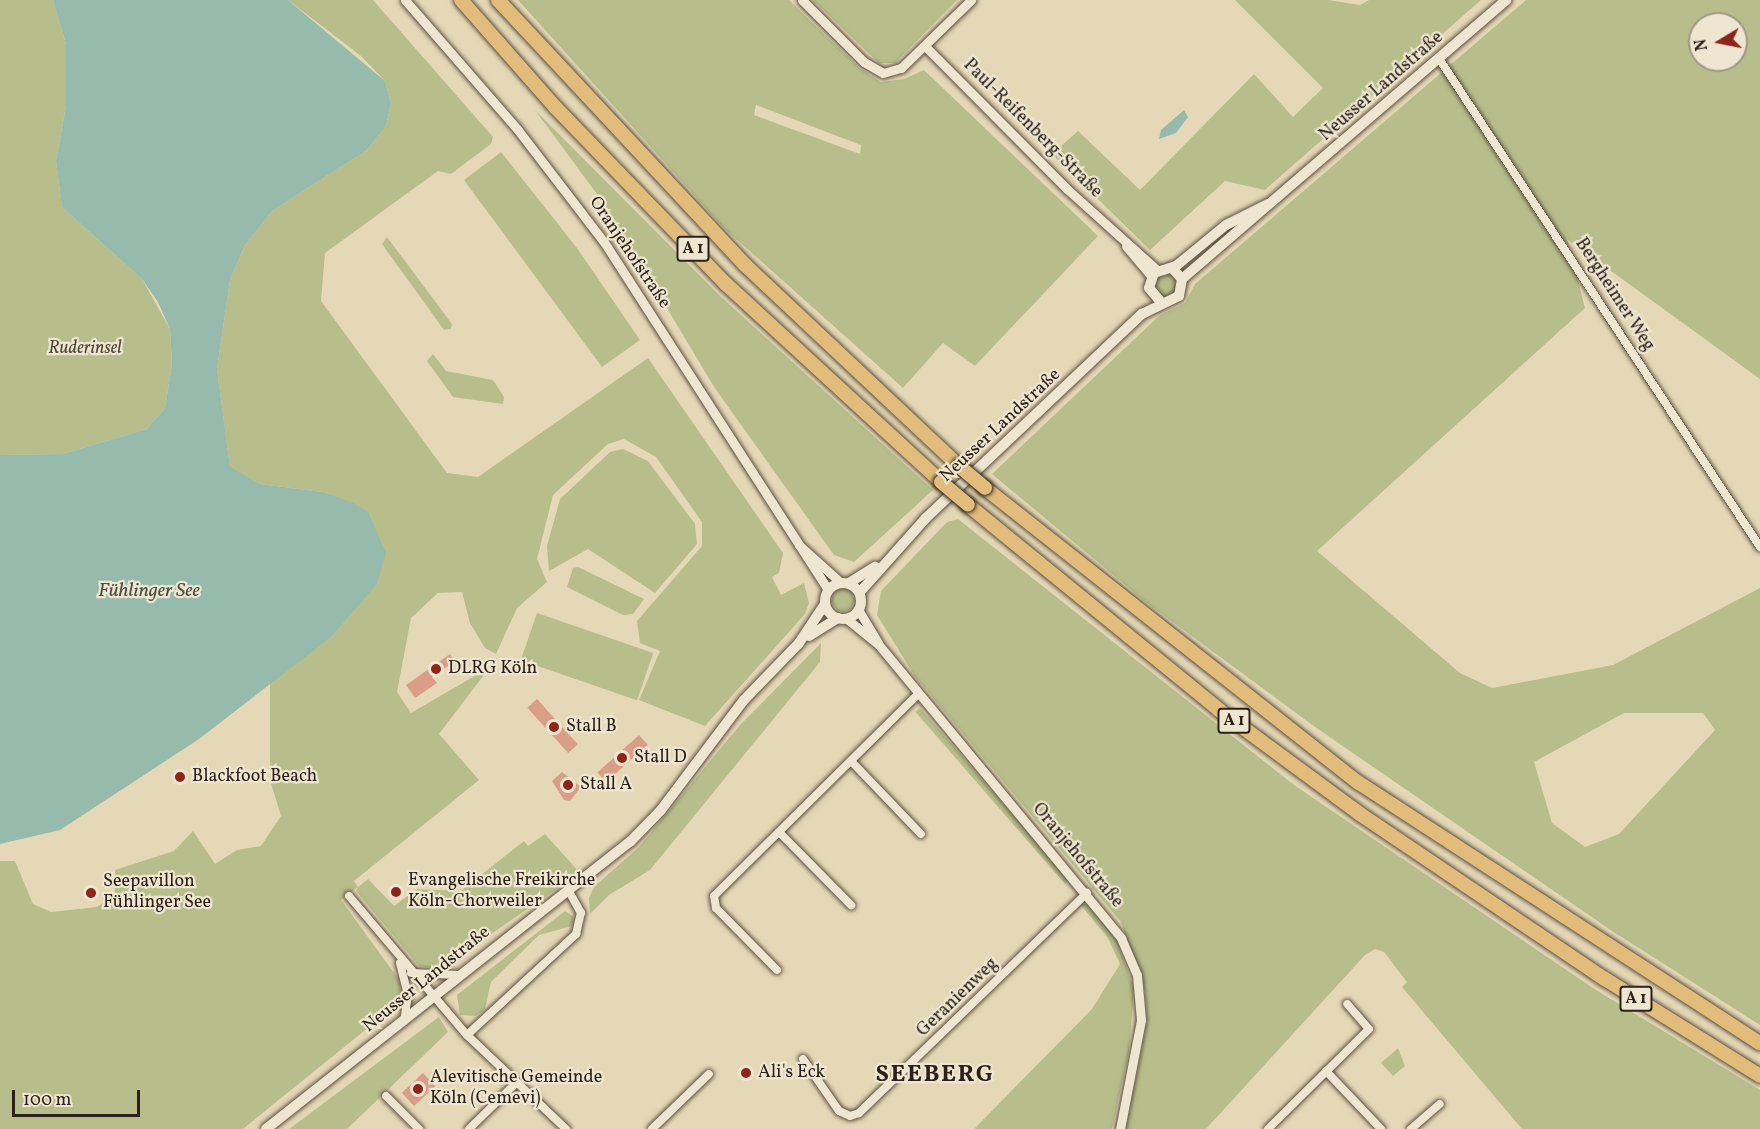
<!DOCTYPE html>
<meta charset="utf-8">
<style>
body{margin:0}
#map{position:relative;width:1760px;height:1129px;overflow:hidden;background:#e5d8b6;font-family:Vollkorn,serif}
div>[style]{position:absolute}
.green>*{inset:0;background:#b8be8b;transform-origin:0 0}
.round{border-radius:50%}
.water>*{inset:0;background:#96baac}
.building>*{inset:0;background:#da9e88;transform-origin:0 0}
.roads{filter:drop-shadow(0 0 2px #5a4f40) drop-shadow(0 0 2px #5a4f40)}
.minor>*{height:8px;margin:-4px;padding:0 4px;transform-origin:4px;border-radius:4px;background:#eee6d0}
.tertiary>*{height:9px;margin:-4.5px;padding:0 4.5px;transform-origin:4.5px;border-radius:4.5px;background:#eee6d0}
.secondary>*{height:10px;margin:-5px;padding:0 5px;transform-origin:5px;border-radius:5px;background:#eee6d0}
.secondary>.ring{margin:-5px;padding:0;box-sizing:content-box;background:none;border:10px solid #eee6d0;border-radius:50%}
.motorway>*{height:14px;margin:-7px;padding:0 7px;transform-origin:7px;border-radius:7px;background:#e2bc7b}
.bridges{filter:drop-shadow(0 0 2px #2c2119) drop-shadow(0 0 2px #2c2119)}
.motorway-bridge>*{height:14px;margin:-7px;padding:0 7px;transform-origin:7px;border-radius:7px;background:#e2bc7b}
.dots>*{width:16px;height:16px;translate:-50% -50%;box-sizing:border-box;border:3px solid #eee6d0;border-radius:50%}
span{translate:-50% -50%;white-space:nowrap;text-align:center;line-height:1.15;-webkit-text-stroke:4.5px #eee6d0;paint-order:stroke}
.shield-label span{padding:2px 4px;background:#eee6d0;border:2px solid;border-radius:4px;-webkit-text-stroke-width:0}
.shield-label{font-size:16px;color:#2c2119;font-weight:700}
.street-label{font-size:18px;color:#2c2119}
.park-label{font-size:18px;color:#4f4836;font-style:italic}
.poi-label{font-size:18px;color:#2c2119}
.left{translate:0 -50%;text-align:left}
.water-label{font-size:20px;color:#4c4f45;font-style:italic}
.district-label{font-size:24px;color:#2c2119;font-weight:700;letter-spacing:1.5px}
.north{position:absolute;left:1688px;top:12px;width:60px;height:60px;box-sizing:border-box;background:#eee6d0;border:2px solid #a09787;border-radius:50%;rotate:260deg;font-size:16px;font-weight:700;line-height:24px;text-align:center;color:#2c2119}
.north::after{content:'';display:block;margin:auto;width:21px;height:27px;background:#8f2418;clip-path:polygon(50% 0,100% 100%,50% 72%,0 100%)}
.scale{position:absolute;left:12px;top:1090px;width:128px;height:27px;box-sizing:border-box;border:3px solid #2c2119;border-top:0;padding-left:8px;font-size:18px;line-height:21px;white-space:nowrap;color:#2c2119;-webkit-text-stroke:4px #eee6d0;paint-order:stroke}
</style>
<div id="map">
<div class="green">
<div style="clip-path:polygon(0 0,53px 0,66px 44px,66px 106px,56px 161px,62px 207px,142px 279px,170px 329px,172px 364px,165px 408px,147px 429px,63px 454px,0 455px)"></div>
<div style="clip-path:polygon(288px 0,373px 0,493px 137px,491px 144px,451px 174px,438px 171px,325px 253px,321px 301px,447px 473px,478px 477px,648px 358px,783px 553px,779px 573px,772px 577px,781px 595px,804px 583px,809px 603px,805px 614px,705px 726px,639px 700px,660px 651px,640px 643px,637px 621px,702px 546px,702px 522px,656px 457px,624px 439px,608px 444px,553px 495px,537px 559px,547px 582px,517px 608px,496px 654px,485px 648px,470px 623px,462px 592px,438px 593px,411px 618px,397px 692px,411px 713px,490px 667px,439px 734px,479px 780px,354px 881px,358px 887px,368px 879px,394px 906px,417px 889px,461px 891px,524px 841px,528px 846px,545px 834px,580px 873px,450px 962px,434px 968px,419px 966px,356px 891px,358px 887px,341px 900px,400px 981px,401px 994px,385px 1014px,243px 1129px,0 1129px,0 861px,15px 861px,33px 904px,51px 912px,97px 907px,115px 895px,115px 870px,174px 851px,193px 831px,215px 864px,237px 850px,261px 846px,281px 816px,270px 780px,270px 682px,331px 637px,322px 492px,260px 484px,230px 468px,217px 369px,230px 280px,245px 245px,272px 211px,367px 150px,386px 126px,391px 103px,385px 81px,361px 56px)"></div>
<div style="clip-path:polygon(evenodd,518px 0,789px 0,859px 68px,881px 82px,904px 79px,924px 70px,1098px 236px,975px 366px,943px 343px,903px 388px,725px 229px,518px 0,756px 105px,861px 145px,860px 154px,754px 115px,756px 105px)"></div>
<div style="clip-path:polygon(813px 0,957px 0,895px 63px,879px 63px)"></div>
<div style="clip-path:polygon(1235px 0,1328px 0,1360px 5px,1369px 0,1481px 0,1265px 190px,1225px 181px,1150px 250px,1052px 154px,1078px 131px,1140px 190px,1254px 74px,1293px 117px,1323px 88px)"></div>
<div style="clip-path:polygon(evenodd,1526px 0,1760px 0,1760px 379px,1567px 239px,1585px 308px,1317px 551px,1460px 673px,1492px 688px,1613px 665px,1760px 588px,1760px 1025px,1612px 931px,1315px 727px,1147px 603px,992px 474px,1160px 315px,1185px 303px,1195px 284px,1526px 0,1700px 24px,1736px 24px,1736px 60px,1700px 60px,1700px 24px,1526px 0,1624px 713px,1703px 713px,1715px 730px,1619px 834px,1585px 847px,1552px 823px,1534px 762px,1624px 713px)"></div>
<div style="clip-path:polygon(535px 110px,719px 295px,933px 490px,854px 562px,834px 555px,714px 387px,608px 209px)"></div>
<div style="clip-path:polygon(501px 152px,577px 248px,640px 340px,602px 367px,464px 180px)"></div>
<div style="clip-path:polygon(387px 237px,452px 324px,451px 329px,444px 330px,382px 244px)"></div>
<div class="round" style="left:1155px;top:274px;width:22px;height:22px"></div>
<div style="clip-path:polygon(433px 354px,446px 371px,493px 380px,504px 397px,503px 404px,453px 397px,427px 361px)"></div>
<div style="clip-path:polygon(623px 449px,648px 461px,695px 524px,697px 544px,655px 593px,588px 549px,549px 571px,547px 546px,560px 499px,610px 452px)"></div>
<div style="clip-path:polygon(958px 519px,1294px 785px,1596px 990px,1760px 1090px,1760px 1129px,1522px 1129px,1402px 987px,1407px 982px,1384px 952px,1375px 949px,1365px 955px,1206px 1129px,1126px 1129px,1147px 1021px,1145px 991px,1121px 922px,914px 675px,877px 615px,881px 591px,947px 522px)"></div>
<div style="clip-path:polygon(578px 567px,644px 599px,633px 614px,623px 615px,567px 587px,573px 568px)"></div>
<div class="round" style="left:832px;top:589px;width:22px;height:22px"></div>
<div style="left:537px;top:613px;width:123px;height:50px;rotate:19deg"></div>
<div style="clip-path:polygon(821px 643px,820px 662px,650px 870px,609px 895px,590px 914px,589px 898px,594px 887px,639px 847px,740px 725px)"></div>
<div style="left:920px;top:708px;width:228px;height:6px;rotate:49deg"></div>
<div style="clip-path:polygon(1080px 904px,1088px 904px,1117px 941px,1134px 989px,1129px 1051px,1112px 1129px,974px 1129px,1092px 1009px,1120px 964px,1108px 938px)"></div>
<div style="clip-path:polygon(565px 911px,574px 917px,572px 926px,539px 935px,491px 982px,485px 1009px,476px 1016px,460px 1015px,457px 995px)"></div>
<div style="clip-path:polygon(439px 1017px,448px 1032px,347px 1129px,289px 1129px)"></div>
<div style="clip-path:polygon(1398px 1048px,1405px 1066px,1393px 1076px,1381px 1063px)"></div>
</div>
<div class="water">
<div style="clip-path:polygon(53px 0,288px 0,385px 81px,391px 103px,386px 126px,367px 150px,272px 211px,245px 245px,230px 280px,217px 369px,230px 467px,260px 484px,322px 492px,351px 502px,368px 512px,386px 553px,377px 584px,331px 637px,199px 739px,60px 830px,0 844px,0 455px,63px 454px,147px 429px,165px 408px,172px 364px,170px 329px,158px 302px,142px 279px,62px 207px,56px 161px,66px 106px,66px 44px)"></div>
<div style="clip-path:polygon(1184px 110px,1188px 117px,1176px 133px,1159px 139px,1161px 130px)"></div>
</div>
<div class="building">
<div style="clip-path:polygon(450px 654px,455px 661px,432px 677px,437px 683px,415px 698px,406px 685px)"></div>
<div style="left:537px;top:699px;width:61px;height:13px;rotate:48deg"></div>
<div style="left:639px;top:735px;width:13px;height:56px;rotate:48deg"></div>
<div style="clip-path:polygon(562px 772px,581px 787px,570px 801px,564px 800px,552px 781px)"></div>
<div style="left:423px;top:1073px;width:18px;height:29px;rotate:47deg"></div>
</div>
<div class="roads">
<div class="minor">
<div style="left:1440px;top:60px;width:583px;rotate:56.69deg"></div>
<div style="left:851px;top:761px;width:101px;rotate:46.2deg"></div>
<div style="left:779px;top:832px;width:103px;rotate:45.4deg"></div>
<div style="left:349px;top:896px;width:182px;rotate:49.7deg"></div>
<div style="left:467px;top:1035px;width:137px;rotate:43.5deg"></div>
<div style="left:400px;top:963px;width:32px;rotate:76deg"></div>
<div style="left:408px;top:994px;width:27px;rotate:98deg"></div>
<div style="left:777px;top:970px;width:87px;rotate:-134.5deg"></div>
<div style="left:716px;top:908px;width:12px;rotate:-99deg"></div>
<div style="left:714px;top:896px;width:287px;rotate:-44.7deg"></div>
<div style="left:411px;top:973px;width:48px;rotate:2.4deg"></div>
<div style="left:467px;top:1035px;width:149px;rotate:-42.8deg"></div>
<div style="left:576px;top:934px;width:22px;rotate:-77deg"></div>
<div style="left:581px;top:913px;width:23px;rotate:-119deg"></div>
<div style="left:803px;top:1059px;width:63px;rotate:55.3deg"></div>
<div style="left:839px;top:1111px;width:12px;rotate:24deg"></div>
<div style="left:850px;top:1116px;width:9px;rotate:-18deg"></div>
<div style="left:859px;top:1113px;width:317px;rotate:-44deg"></div>
<div style="left:1326px;top:1071px;width:80px;rotate:46.5deg"></div>
<div style="left:386px;top:1096px;width:47px;rotate:45deg"></div>
<div style="left:469px;top:1129px;width:67px;rotate:-44.4deg"></div>
<div style="left:652px;top:1129px;width:79px;rotate:-44deg"></div>
<div style="left:1268px;top:1129px;width:142px;rotate:-44.7deg"></div>
<div style="left:1369px;top:1029px;width:33px;rotate:-131deg"></div>
<div style="left:1411px;top:1129px;width:38px;rotate:-41deg"></div>
</div>
<div class="tertiary">
<div style="left:405px;top:0;width:172px;rotate:49deg"></div>
<div style="left:518px;top:130px;width:141px;rotate:52.5deg"></div>
<div style="left:604px;top:242px;width:414px;rotate:57.2deg"></div>
<div style="left:802px;top:0;width:88px;rotate:45deg"></div>
<div style="left:864px;top:62px;width:22px;rotate:30deg"></div>
<div style="left:883px;top:73px;width:19px;rotate:-16deg"></div>
<div style="left:901px;top:68px;width:98px;rotate:-44.2deg"></div>
<div style="left:925px;top:46px;width:202px;rotate:45.2deg"></div>
<div style="left:1067px;top:189px;width:121px;rotate:42deg"></div>
<div style="left:1126px;top:246px;width:39px;rotate:50deg"></div>
<div style="left:799px;top:545px;width:55px;rotate:42.1deg"></div>
<div style="left:859px;top:611px;width:37px;rotate:59deg"></div>
<div style="left:847px;top:619px;width:41px;rotate:39.1deg"></div>
<div style="left:879px;top:645px;width:380px;rotate:50.4deg"></div>
<div style="left:1121px;top:938px;width:40px;rotate:66.6deg"></div>
<div style="left:1137px;top:975px;width:45px;rotate:84.9deg"></div>
<div style="left:1141px;top:1020px;width:111px;rotate:100.9deg"></div>
</div>
<div class="secondary">
<div style="left:1182px;top:279px;width:428px;rotate:-40.7deg"></div>
<div style="left:1160px;top:301px;width:17px;rotate:-130deg"></div>
<div style="left:1149px;top:288px;width:16px;rotate:-72deg"></div>
<div style="left:1154px;top:273px;width:23px;rotate:-18deg"></div>
<div style="left:1176px;top:266px;width:65px;rotate:-39.4deg"></div>
<div style="left:1226px;top:225px;width:47px;rotate:-26.6deg"></div>
<div class="ring" style="left:825px;top:583px;width:26px;height:26px"></div>
<div style="left:849px;top:583px;width:31px;rotate:-32deg"></div>
<div style="left:860px;top:592px;width:99px;rotate:-48.3deg"></div>
<div style="left:926px;top:518px;width:297px;rotate:-43.4deg"></div>
<div style="left:1142px;top:314px;width:41px;rotate:-25.9deg"></div>
<div style="left:1179px;top:296px;width:17px;rotate:-80deg"></div>
<div style="left:1182px;top:279px;width:15px;rotate:-132deg"></div>
<div style="left:809px;top:636px;width:34px;rotate:-32deg"></div>
<div style="left:266px;top:1129px;width:464px;rotate:-38.3deg"></div>
<div style="left:630px;top:842px;width:45px;rotate:-45.9deg"></div>
<div style="left:661px;top:810px;width:138px;rotate:-53deg"></div>
<div style="left:744px;top:700px;width:79px;rotate:-46deg"></div>
<div style="left:799px;top:643px;width:47px;rotate:-56.3deg"></div>
</div>
<div class="motorway">
<div style="left:461px;top:0;width:144px;rotate:48.7deg"></div>
<div style="left:556px;top:108px;width:245px;rotate:46deg"></div>
<div style="left:726px;top:284px;width:292px;rotate:42.6deg"></div>
<div style="left:498px;top:0;width:362px;rotate:47deg"></div>
<div style="left:745px;top:265px;width:294px;rotate:43.2deg"></div>
<div style="left:985px;top:488px;width:476px;rotate:38.3deg"></div>
<div style="left:1359px;top:783px;width:478px;rotate:33deg"></div>
<div style="left:968px;top:505px;width:324px;rotate:39.2deg"></div>
<div style="left:1219px;top:710px;width:175px;rotate:36.4deg"></div>
<div style="left:1360px;top:814px;width:295px;rotate:34deg"></div>
<div style="left:1605px;top:979px;width:183px;rotate:32deg"></div>
</div>
</div>
<div class="bridges">
<div class="motorway-bridge">
<div style="left:959px;top:466px;width:34px;rotate:40deg"></div>
<div style="left:941px;top:482px;width:35px;rotate:40deg"></div>
</div>
</div>
<div class="dots">
<div style="left:436px;top:669px;background:#8f2418"></div>
<div style="left:554px;top:727px;background:#8f2418"></div>
<div style="left:622px;top:758px;background:#8f2418"></div>
<div style="left:180px;top:777px;background:#8f2418"></div>
<div style="left:568px;top:785px;background:#8f2418"></div>
<div style="left:396px;top:892px;background:#8f2418"></div>
<div style="left:91px;top:893px;background:#8f2418"></div>
<div style="left:746px;top:1073px;background:#8f2418"></div>
<div style="left:418px;top:1089px;background:#8f2418"></div>
</div>
<div class="shield-label">
<span style="left:693px;top:249px">A 1</span>
<span style="left:1234px;top:721px">A 1</span>
<span style="left:1636px;top:999px">A 1</span>
</div>
<div class="street-label">
<span style="left:1382px;top:87px;rotate:-41deg">Neusser Landstraße</span>
<span style="left:1032px;top:129px;rotate:45deg">Paul-Reifenberg-Straße</span>
<span style="left:629px;top:253px;rotate:56deg">Oranjehofstraße</span>
<span style="left:1614px;top:295px;rotate:57deg">Bergheimer Weg</span>
<span style="left:1001px;top:426px;rotate:-43deg">Neusser Landstraße</span>
<span style="left:1077px;top:856px;rotate:50deg">Oranjehofstraße</span>
<span style="left:427px;top:980px;rotate:-39deg">Neusser Landstraße</span>
<span style="left:958px;top:998px;rotate:-44deg">Geranienweg</span>
</div>
<div class="park-label">
<span style="left:85px;top:349px">Ruderinsel</span>
</div>
<div class="poi-label">
<span class="left" style="left:448px;top:669px">DLRG Köln</span>
<span class="left" style="left:566px;top:727px">Stall B</span>
<span class="left" style="left:634px;top:758px">Stall D</span>
<span class="left" style="left:192px;top:777px">Blackfoot Beach</span>
<span class="left" style="left:580px;top:785px">Stall A</span>
<span class="left" style="left:408px;top:892px">Evangelische Freikirche<br>Köln-Chorweiler</span>
<span class="left" style="left:103px;top:893px">Seepavillon<br>Fühlinger See</span>
<span class="left" style="left:758px;top:1073px">Ali's Eck</span>
<span class="left" style="left:430px;top:1089px">Alevitische Gemeinde<br>Köln (Cemevi)</span>
</div>
<div class="water-label">
<span style="left:149px;top:591px">Fühlinger See</span>
</div>
<div class="district-label">
<span style="left:935px;top:1076px">SEEBERG</span>
</div>
<div class="north">N</div>
<div class="scale">100 m</div>
</div>
